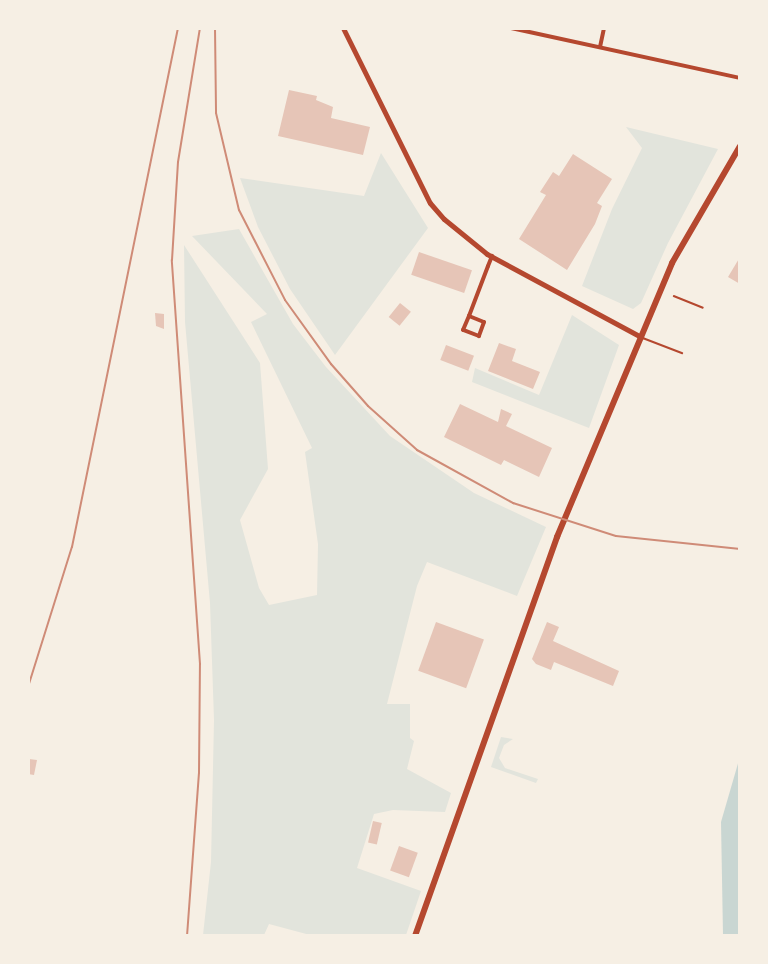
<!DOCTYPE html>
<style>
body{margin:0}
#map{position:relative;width:768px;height:964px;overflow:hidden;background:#f6efe4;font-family:"Zilla Slab",serif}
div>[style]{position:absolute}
.green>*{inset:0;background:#e2e4dc}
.water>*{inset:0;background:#c9d6d2}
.building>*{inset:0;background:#e6c5b7;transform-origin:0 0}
.service>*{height:1.5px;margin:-0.75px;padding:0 0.75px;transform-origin:0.75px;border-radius:0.75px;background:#b5482f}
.minor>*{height:4px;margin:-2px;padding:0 2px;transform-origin:2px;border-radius:2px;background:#b5482f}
.secondary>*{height:5px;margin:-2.5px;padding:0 2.5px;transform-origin:2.5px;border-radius:2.5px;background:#b5482f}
.primary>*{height:6px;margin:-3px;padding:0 3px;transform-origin:3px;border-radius:3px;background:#b5482f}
.rail>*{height:2px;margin:-1px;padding:0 1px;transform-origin:1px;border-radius:1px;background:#cf8b77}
span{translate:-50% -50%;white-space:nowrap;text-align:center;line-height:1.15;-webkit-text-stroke:4.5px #f6efe4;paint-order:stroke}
.frame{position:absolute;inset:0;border:30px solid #f6efe4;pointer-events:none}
</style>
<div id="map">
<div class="green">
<div style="clip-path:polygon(626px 127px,718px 149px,668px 243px,641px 303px,633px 309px,582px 286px,612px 209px,642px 148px)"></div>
<div style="clip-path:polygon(381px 153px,428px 228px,335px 355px,290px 289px,258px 227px,240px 178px,364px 196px)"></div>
<div style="clip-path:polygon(239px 229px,293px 324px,326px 367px,390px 436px,474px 493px,546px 527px,517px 596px,427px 562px,417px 586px,387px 704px,410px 704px,410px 738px,414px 741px,407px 769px,451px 793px,445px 812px,393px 810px,374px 814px,357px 868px,421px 891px,406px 935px,310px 935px,269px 924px,264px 935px,203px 935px,211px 862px,214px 720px,210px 603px,185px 322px,184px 245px,260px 363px,268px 469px,240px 520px,259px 588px,269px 605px,317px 595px,318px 544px,305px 452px,312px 448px,251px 322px,267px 314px,192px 236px)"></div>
<div style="clip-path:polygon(572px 315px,619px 345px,589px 428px,472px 382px,475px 368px,539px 395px)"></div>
<div style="clip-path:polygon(501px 737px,513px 739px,504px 745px,499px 758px,505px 768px,538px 779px,536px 783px,491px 767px)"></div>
</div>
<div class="water">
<div style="clip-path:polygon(739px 760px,739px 935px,723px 935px,721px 822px)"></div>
</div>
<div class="building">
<div style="clip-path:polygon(289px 90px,317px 96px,316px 100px,333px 107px,331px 118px,370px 127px,363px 155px,278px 136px)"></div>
<div style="clip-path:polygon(573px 154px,612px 179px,597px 203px,602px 206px,595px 224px,567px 270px,519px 239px,546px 195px,540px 192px,553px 172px,559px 176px)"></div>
<div style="left:419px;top:252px;width:56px;height:24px;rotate:19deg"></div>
<div style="clip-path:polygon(740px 257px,740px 284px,728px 277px)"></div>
<div style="left:400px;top:303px;width:14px;height:18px;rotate:39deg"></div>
<div style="clip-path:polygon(155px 313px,164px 314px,164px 329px,156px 326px)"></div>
<div style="clip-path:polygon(499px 343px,516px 349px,512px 361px,540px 372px,533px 389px,488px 371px)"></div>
<div style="left:446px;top:345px;width:30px;height:16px;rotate:21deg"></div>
<div style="clip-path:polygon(460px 404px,498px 422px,501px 409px,512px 414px,506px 426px,552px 448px,539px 477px,504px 460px,501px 465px,444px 437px)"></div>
<div style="left:436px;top:622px;width:51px;height:52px;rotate:20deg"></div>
<div style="clip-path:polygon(547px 622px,559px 627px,553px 641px,619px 671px,613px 686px,554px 662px,551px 670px,536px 664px,532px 659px)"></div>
<div style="clip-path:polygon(29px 759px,37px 760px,34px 775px,28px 774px)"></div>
<div style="left:373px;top:821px;width:9px;height:22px;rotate:13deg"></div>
<div style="left:399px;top:846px;width:20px;height:26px;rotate:20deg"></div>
</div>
<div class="service">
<div style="left:674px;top:296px;width:31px;rotate:22deg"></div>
<div style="left:643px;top:338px;width:42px;rotate:21deg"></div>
</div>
<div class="minor">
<div style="left:511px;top:28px;width:234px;rotate:12.3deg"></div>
<div style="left:600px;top:47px;width:19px;rotate:-78deg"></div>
<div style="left:469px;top:316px;width:16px;rotate:22deg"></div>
<div style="left:484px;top:322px;width:15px;rotate:110deg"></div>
<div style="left:479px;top:336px;width:17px;rotate:-159deg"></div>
<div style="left:463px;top:330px;width:15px;rotate:-67deg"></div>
<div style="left:469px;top:316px;width:53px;rotate:-69.2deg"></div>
<div style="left:488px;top:266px;width:11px;rotate:-68deg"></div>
</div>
<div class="secondary">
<div style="left:343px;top:28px;width:195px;rotate:63.6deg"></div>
<div style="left:430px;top:203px;width:21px;rotate:49deg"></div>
<div style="left:444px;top:219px;width:55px;rotate:39.1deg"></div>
<div style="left:487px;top:254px;width:175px;rotate:28.3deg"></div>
</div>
<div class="primary">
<div style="left:415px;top:936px;width:424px;rotate:-70.4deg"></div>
<div style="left:557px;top:537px;width:297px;rotate:-67.2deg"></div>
<div style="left:672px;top:263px;width:135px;rotate:-59.8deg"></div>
</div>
<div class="rail">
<div style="left:215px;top:28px;width:85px;rotate:89.3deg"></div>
<div style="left:216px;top:113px;width:100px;rotate:76.7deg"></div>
<div style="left:239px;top:210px;width:101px;rotate:62.9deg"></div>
<div style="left:285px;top:300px;width:79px;rotate:54.3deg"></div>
<div style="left:331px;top:364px;width:56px;rotate:48.6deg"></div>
<div style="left:368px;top:406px;width:66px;rotate:41.9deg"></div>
<div style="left:417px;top:450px;width:110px;rotate:28.9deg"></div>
<div style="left:513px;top:503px;width:108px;rotate:17.8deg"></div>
<div style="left:616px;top:536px;width:125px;rotate:6deg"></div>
<div style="left:28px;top:687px;width:147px;rotate:-72.6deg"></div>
<div style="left:72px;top:547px;width:530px;rotate:-78.46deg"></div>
<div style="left:187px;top:936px;width:163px;rotate:-85.8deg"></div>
<div style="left:199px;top:773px;width:109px;rotate:-89.5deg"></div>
<div style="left:200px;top:664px;width:405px;rotate:-94deg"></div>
<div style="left:172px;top:260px;width:98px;rotate:-86.5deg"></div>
<div style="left:178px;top:162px;width:136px;rotate:-80.7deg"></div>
</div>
<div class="frame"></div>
</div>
